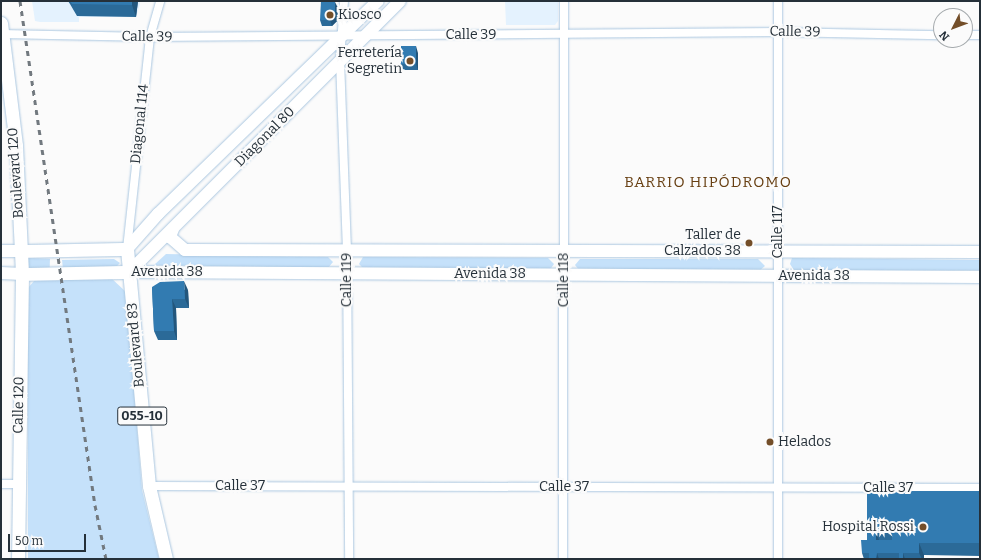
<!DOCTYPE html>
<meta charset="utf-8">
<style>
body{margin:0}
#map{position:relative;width:981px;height:560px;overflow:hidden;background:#fbfbfb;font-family:Bitter,serif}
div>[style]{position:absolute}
.built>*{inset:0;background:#e4f2fe}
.green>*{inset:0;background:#c5e1fa;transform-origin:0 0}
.roads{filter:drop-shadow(0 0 1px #abc7e0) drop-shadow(0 0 1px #abc7e0)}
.street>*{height:8px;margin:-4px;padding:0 4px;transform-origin:4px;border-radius:4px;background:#fff}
.secondary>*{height:12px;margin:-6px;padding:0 6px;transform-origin:6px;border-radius:6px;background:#fff}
.primary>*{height:13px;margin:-6.5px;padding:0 6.5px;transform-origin:6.5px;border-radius:6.5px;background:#fff}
.rail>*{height:3px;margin-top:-1.5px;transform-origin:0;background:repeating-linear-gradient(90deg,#72797f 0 5px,transparent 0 10px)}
.wall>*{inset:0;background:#2b6a98}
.shaded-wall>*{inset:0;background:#23567c}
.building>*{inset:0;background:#327bb1;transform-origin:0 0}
.dots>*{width:11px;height:11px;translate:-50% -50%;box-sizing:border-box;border:2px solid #fbfbfb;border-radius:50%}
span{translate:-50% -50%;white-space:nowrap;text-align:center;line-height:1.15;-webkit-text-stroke:4px #fbfbfb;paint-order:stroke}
.shield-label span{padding:1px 3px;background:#fbfbfb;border:1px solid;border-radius:3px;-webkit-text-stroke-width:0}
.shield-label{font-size:13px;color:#253039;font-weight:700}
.poi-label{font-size:14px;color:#253039}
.left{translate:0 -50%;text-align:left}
.right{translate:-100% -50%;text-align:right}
.street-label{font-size:14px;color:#253039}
.neighbourhood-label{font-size:15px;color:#673f12;letter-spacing:1px}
.frame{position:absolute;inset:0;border:2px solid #253039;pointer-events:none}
.north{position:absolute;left:933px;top:8px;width:40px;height:40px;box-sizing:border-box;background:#fbfbfb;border:1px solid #a5aaad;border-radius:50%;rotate:228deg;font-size:11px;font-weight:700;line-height:16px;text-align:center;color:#253039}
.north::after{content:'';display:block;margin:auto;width:14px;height:18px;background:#734e29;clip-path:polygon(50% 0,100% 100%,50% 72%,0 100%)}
.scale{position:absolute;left:8px;top:534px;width:78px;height:18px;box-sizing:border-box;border:2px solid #253039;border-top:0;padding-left:5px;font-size:12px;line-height:14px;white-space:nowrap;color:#253039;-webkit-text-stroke:3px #fbfbfb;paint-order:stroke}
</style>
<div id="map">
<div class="built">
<div style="clip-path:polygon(32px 1px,140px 1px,140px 4px,136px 17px,79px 17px,79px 22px,40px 22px,35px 21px)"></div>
<div style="clip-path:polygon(505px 1px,558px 1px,558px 21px,555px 25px,506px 25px)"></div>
</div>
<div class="green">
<div style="clip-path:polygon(166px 254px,328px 257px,333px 262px,328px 268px,154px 265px)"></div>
<div style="clip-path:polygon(363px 257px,548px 258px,554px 264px,549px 271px,364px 269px,359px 264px)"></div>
<div style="left:25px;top:258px;width:25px;height:12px;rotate:2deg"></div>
<div style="clip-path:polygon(792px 258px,980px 260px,980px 270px,795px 272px,790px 264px)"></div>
<div style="clip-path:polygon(114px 259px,120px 263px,114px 269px,63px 269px,62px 260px)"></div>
<div style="clip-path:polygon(580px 259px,758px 259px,765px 266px,758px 272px,580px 271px,575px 265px)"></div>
<div style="clip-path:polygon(110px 277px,126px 292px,142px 490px,159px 559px,28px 559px,28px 288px,34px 281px,42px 278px)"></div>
</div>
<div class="roads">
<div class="street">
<div style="left:344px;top:1px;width:59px;rotate:93.9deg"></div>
<div style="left:340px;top:60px;width:191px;rotate:87.9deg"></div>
<div style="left:347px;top:251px;width:308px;rotate:89.6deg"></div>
<div style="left:778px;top:1px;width:558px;rotate:90deg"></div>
<div style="left:1px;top:34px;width:149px;rotate:1.2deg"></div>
<div style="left:150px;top:37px;width:628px;rotate:-0.46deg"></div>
<div style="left:778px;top:32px;width:163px;rotate:1.1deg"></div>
<div style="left:965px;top:35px;width:15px"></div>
<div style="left:127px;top:249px;width:213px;rotate:-83.8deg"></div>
<div style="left:150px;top:37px;width:37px;rotate:-74deg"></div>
<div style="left:1px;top:484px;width:17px"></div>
<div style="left:149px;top:486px;width:831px;rotate:0.14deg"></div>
<div style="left:563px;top:559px;width:558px;rotate:-89.9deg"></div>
</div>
<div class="secondary">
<div style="left:173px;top:229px;width:9px;rotate:111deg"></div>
<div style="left:170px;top:237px;width:20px;rotate:41deg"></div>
<div style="left:185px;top:250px;width:795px;rotate:0.14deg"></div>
<div style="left:127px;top:249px;width:47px;rotate:-48.5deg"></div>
<div style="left:158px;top:214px;width:306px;rotate:-44.1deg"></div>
<div style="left:1px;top:251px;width:20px"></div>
<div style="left:129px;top:272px;width:851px;rotate:0.34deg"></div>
<div style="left:129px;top:272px;width:383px;rotate:-45deg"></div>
<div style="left:1px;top:273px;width:21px;rotate:3deg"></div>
</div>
<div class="primary">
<div style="left:1px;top:23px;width:124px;rotate:83deg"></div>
<div style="left:16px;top:146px;width:128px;rotate:87.3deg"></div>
<div style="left:22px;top:274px;width:285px;rotate:90.8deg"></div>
<div style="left:21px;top:251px;width:106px;rotate:-1.1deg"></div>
<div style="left:127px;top:249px;width:238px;rotate:84.7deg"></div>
<div style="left:149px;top:486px;width:75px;rotate:76.9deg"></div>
<div style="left:22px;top:274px;width:107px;rotate:-1.1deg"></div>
</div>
</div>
<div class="rail">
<div style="left:20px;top:1px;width:510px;rotate:81.54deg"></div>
<div style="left:95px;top:505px;width:55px;rotate:78.5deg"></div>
</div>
<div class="wall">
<div style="clip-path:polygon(68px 1px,138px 1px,136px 17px,77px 16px,70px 4px)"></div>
<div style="clip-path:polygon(338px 8px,337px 21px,332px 26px,322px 26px,320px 20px)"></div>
<div style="clip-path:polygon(418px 53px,418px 70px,403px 70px,400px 64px)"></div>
<div style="clip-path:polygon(152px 287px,188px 290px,189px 308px,176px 308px,177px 340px,158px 340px,154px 331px)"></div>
<div style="clip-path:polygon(867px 491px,979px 491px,980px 495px,980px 556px,924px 555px,924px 559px,864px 559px,862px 553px,867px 540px)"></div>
</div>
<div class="shaded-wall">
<div style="clip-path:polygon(132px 1px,138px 1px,136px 17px,132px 5px)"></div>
<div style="clip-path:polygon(335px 2px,338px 8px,337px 21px,332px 26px,330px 20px)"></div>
<div style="clip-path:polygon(416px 46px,418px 53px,418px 70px,416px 64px)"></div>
<div style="clip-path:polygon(184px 281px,188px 290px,189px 308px,185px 299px)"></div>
<div style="clip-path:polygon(172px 299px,176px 308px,177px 340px,174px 331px)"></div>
<div style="clip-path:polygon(979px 491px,980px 495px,980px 547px,979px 543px)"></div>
<div style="clip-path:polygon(876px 531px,880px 543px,876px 540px)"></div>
<div style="clip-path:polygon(919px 543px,924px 555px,924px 559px,922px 559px,919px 553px)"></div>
<div style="clip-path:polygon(877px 553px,879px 559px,876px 559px)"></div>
<div style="clip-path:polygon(903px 553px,905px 559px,903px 559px)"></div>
</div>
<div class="building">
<div style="clip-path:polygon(70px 1px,132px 1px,132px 5px,72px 4px)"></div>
<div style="clip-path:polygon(321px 1px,335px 2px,335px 15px,330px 20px,320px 20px)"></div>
<div style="left:401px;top:46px;width:15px;height:18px"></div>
<div style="clip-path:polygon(184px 281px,185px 299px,172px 299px,174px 331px,154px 331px,152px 287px,160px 282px)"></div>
<div style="clip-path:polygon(evenodd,867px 491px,979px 491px,979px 543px,919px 543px,919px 553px,903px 553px,903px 559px,899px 559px,899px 553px,877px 553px,876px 559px,869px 559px,869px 553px,862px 553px,861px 540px,867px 540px,867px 491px,876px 531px,892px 531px,892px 540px,876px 540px,876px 531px)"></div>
</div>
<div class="dots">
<div style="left:330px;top:15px;background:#734e29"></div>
<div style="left:410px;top:61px;background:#734e29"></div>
<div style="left:749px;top:243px;background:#734e29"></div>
<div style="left:770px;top:442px;background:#734e29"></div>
<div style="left:923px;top:527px;background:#734e29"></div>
</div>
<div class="shield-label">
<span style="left:142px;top:416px">055-10</span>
</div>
<div class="poi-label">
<span class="left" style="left:338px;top:15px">Kiosco</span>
<span class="right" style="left:402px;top:61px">Ferretería<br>Segretin</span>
<span class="right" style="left:741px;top:243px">Taller de<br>Calzados 38</span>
<span class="left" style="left:778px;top:442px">Helados</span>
<span class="right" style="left:914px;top:527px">Hospital Rossi</span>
</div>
<div class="street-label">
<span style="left:795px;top:32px;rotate:1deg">Calle 39</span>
<span style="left:471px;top:35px">Calle 39</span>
<span style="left:147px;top:37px;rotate:1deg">Calle 39</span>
<span style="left:140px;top:124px;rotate:-84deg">Diagonal 114</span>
<span style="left:265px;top:137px;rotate:-45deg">Diagonal 80</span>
<span style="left:16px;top:173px;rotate:-94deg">Boulevard 120</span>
<span style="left:778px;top:232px;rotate:-90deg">Calle 117</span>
<span style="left:167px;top:272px">Avenida 38</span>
<span style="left:490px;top:274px">Avenida 38</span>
<span style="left:814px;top:276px">Avenida 38</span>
<span style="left:347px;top:280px;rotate:-90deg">Calle 119</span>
<span style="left:564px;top:280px;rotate:-90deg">Calle 118</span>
<span style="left:136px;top:345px;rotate:-95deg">Boulevard 83</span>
<span style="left:19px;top:405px;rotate:-89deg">Calle 120</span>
<span style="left:240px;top:486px">Calle 37</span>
<span style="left:564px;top:487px">Calle 37</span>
<span style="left:888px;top:488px">Calle 37</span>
</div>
<div class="neighbourhood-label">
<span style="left:708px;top:183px">BARRIO HIPÓDROMO</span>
</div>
<div class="frame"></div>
<div class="north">N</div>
<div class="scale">50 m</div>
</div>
